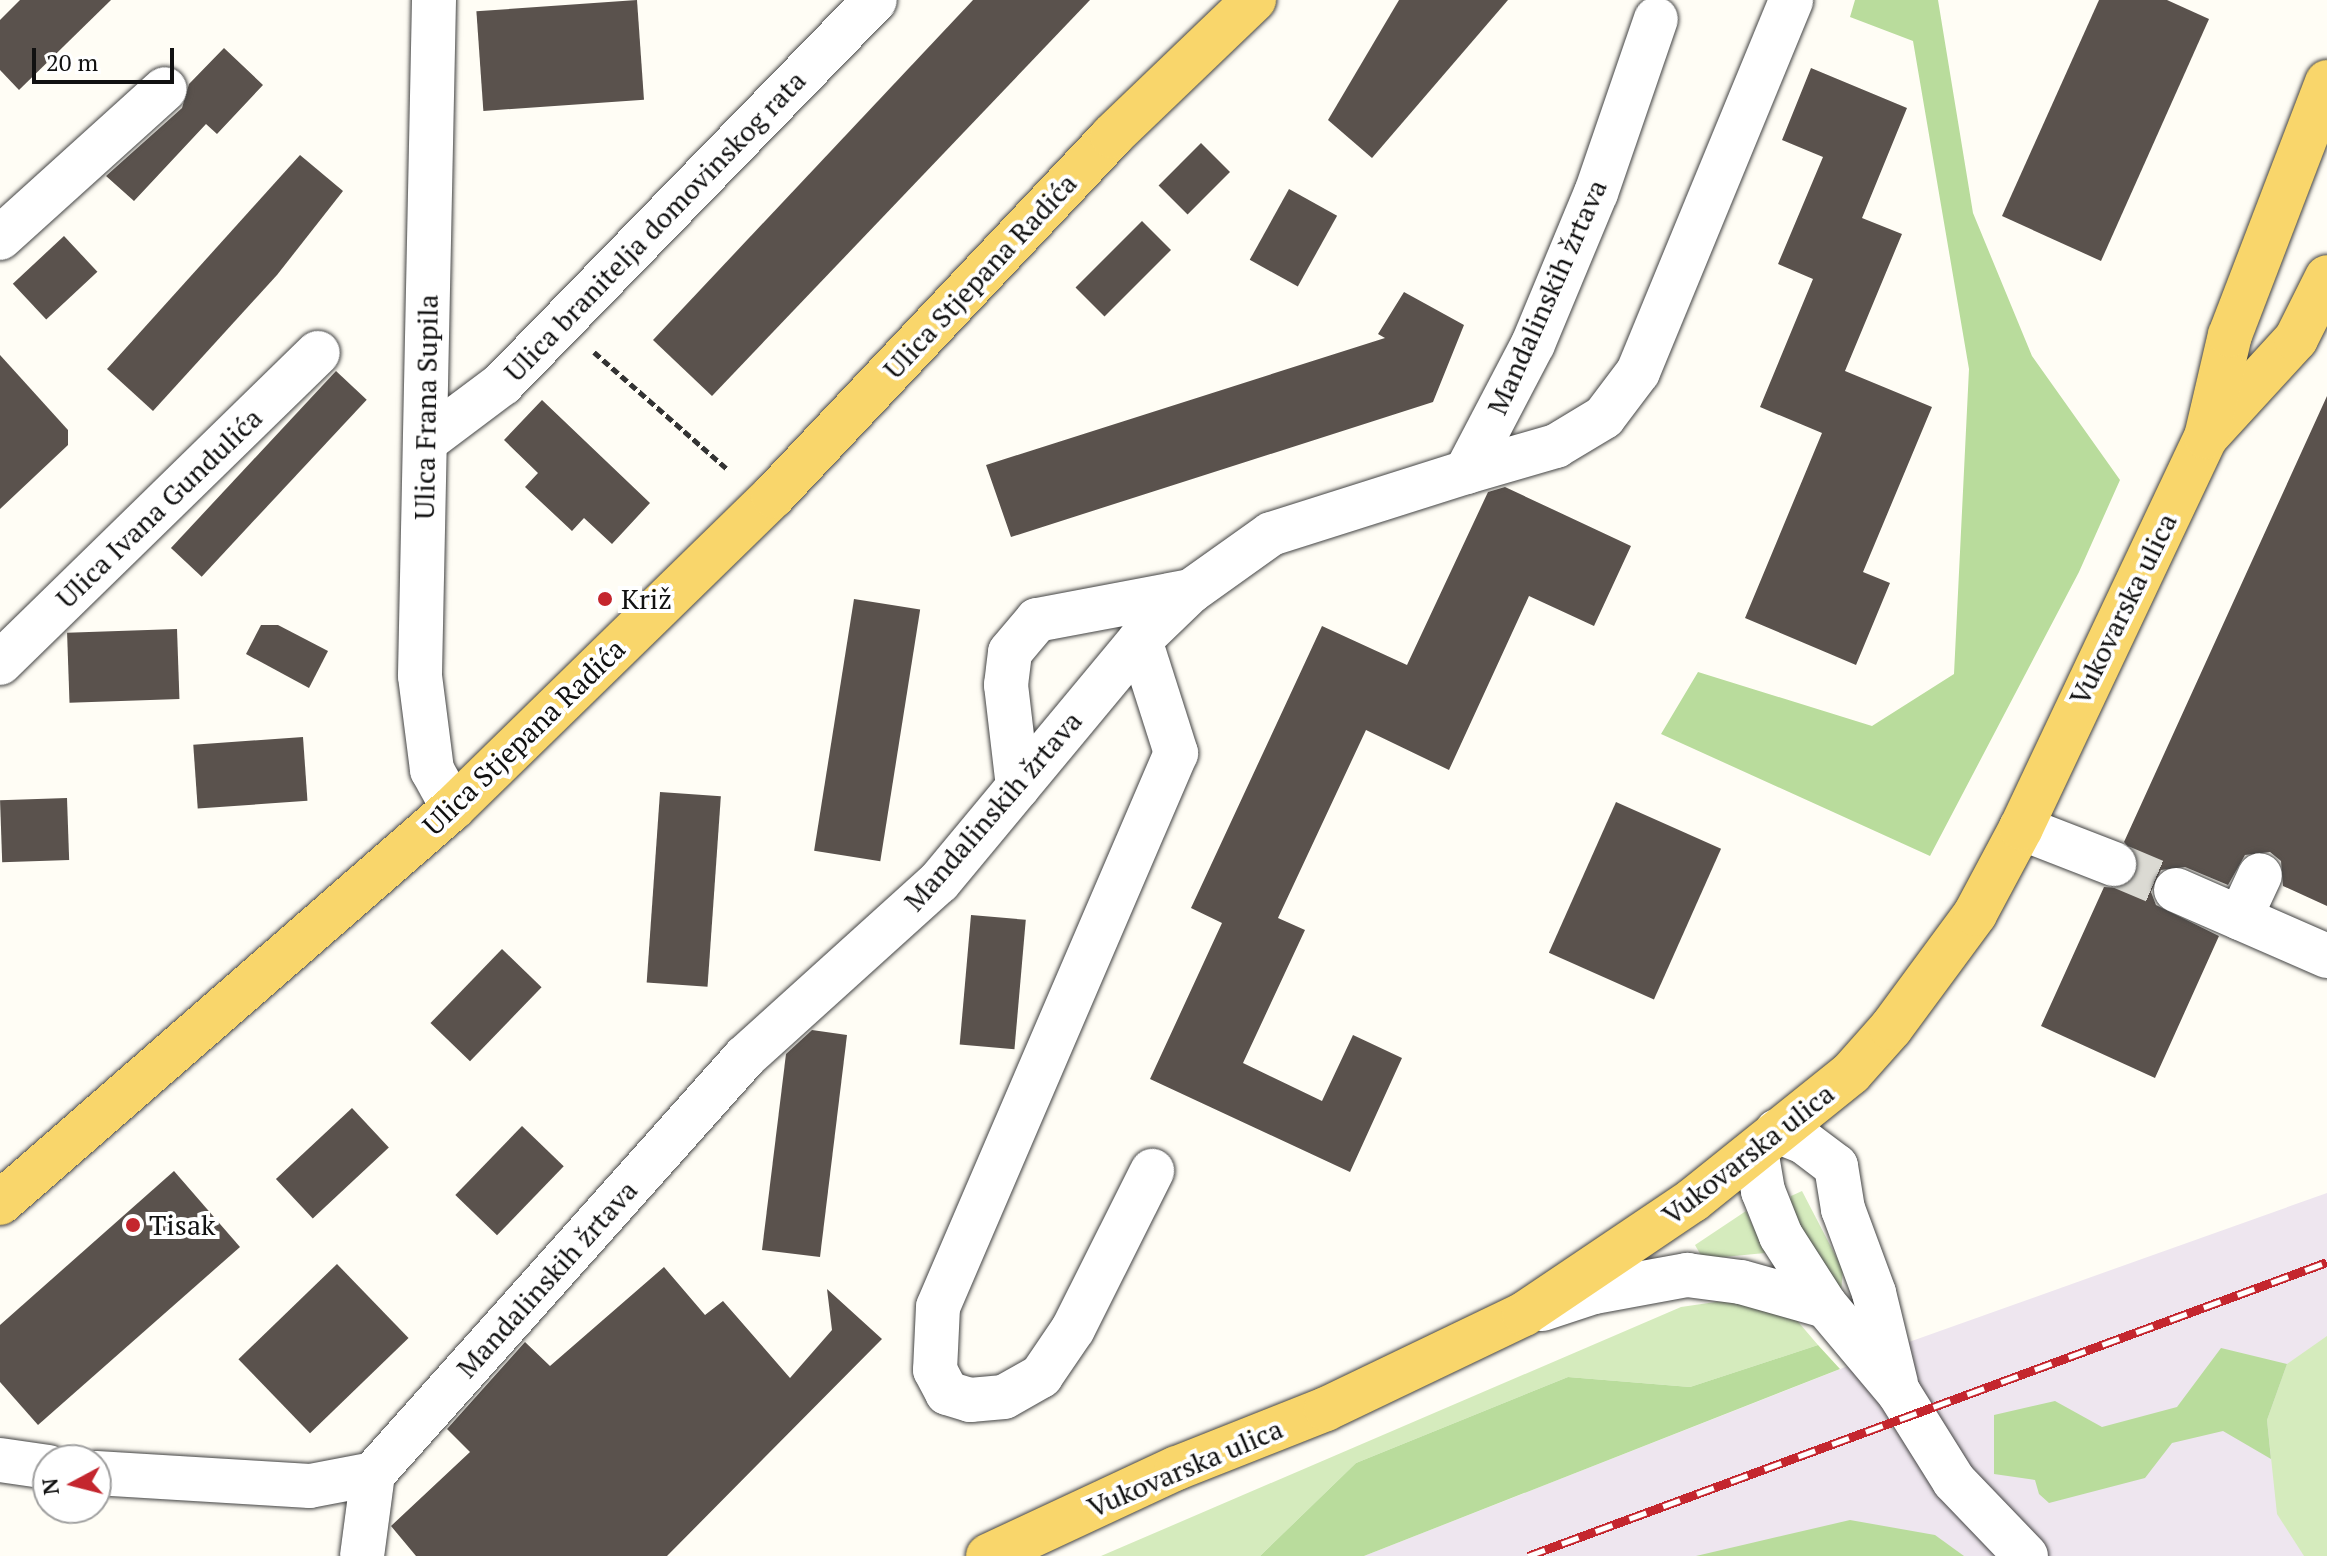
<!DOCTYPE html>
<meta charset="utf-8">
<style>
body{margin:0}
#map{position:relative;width:2327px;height:1556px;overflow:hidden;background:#fffdf5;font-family:"PT Serif",serif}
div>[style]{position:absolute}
.industrial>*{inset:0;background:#eee6ef}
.green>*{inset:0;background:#d5ebbd}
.forest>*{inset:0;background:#b9dc9c}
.building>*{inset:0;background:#5a524d;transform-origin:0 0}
.minor-tunnel>*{height:44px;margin-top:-22px;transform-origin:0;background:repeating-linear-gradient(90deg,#dbdad3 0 44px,transparent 0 66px)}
.path>*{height:5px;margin-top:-2.5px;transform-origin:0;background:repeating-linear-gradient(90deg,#333 0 8px,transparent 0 12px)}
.roads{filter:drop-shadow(0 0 2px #444) drop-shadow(0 0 2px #444)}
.minor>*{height:44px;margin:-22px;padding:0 22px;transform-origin:22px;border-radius:22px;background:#fff}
.major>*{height:44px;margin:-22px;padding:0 22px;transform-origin:22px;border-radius:22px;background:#f9d66b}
.rail>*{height:9px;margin-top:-4.5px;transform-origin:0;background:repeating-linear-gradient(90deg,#fff 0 18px,#c4262e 0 36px);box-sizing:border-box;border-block:2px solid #c4262e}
.dots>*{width:22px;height:22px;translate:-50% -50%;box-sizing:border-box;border:4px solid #fff;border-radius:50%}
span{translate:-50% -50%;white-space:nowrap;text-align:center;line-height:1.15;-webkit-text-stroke:8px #fff;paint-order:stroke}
.street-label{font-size:28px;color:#111}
.poi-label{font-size:28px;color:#111}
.left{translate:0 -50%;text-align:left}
.north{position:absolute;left:32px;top:1444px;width:80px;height:80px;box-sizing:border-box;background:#fff;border:2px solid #a0a0a0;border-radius:50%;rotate:263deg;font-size:22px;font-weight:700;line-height:32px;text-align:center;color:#111}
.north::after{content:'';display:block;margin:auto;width:28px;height:36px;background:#c4262e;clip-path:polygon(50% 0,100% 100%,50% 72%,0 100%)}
.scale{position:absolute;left:32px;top:48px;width:142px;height:36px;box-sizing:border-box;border:4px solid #111;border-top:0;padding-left:10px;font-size:24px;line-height:28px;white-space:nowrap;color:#111;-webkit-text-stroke:6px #fff;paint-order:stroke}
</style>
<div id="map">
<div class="industrial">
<div style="clip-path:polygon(2327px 1193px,2327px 1556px,1364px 1556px,1909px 1342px)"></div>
</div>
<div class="green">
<div style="clip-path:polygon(1802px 1191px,1843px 1270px,1841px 1292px,1789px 1208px,1791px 1196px)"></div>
<div style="clip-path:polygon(1746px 1211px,1765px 1253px,1703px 1259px,1695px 1245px)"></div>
<div style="clip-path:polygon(1736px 1299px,1794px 1317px,1818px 1345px,1690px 1387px,1568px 1377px,1356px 1463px,1260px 1556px,1101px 1556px,1681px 1307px)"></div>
<div style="clip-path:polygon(2327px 1336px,2327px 1556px,2304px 1556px,2277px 1514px,2267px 1420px,2287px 1364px)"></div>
</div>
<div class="forest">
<div style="clip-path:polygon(1855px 0,1938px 0,1973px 213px,2032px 356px,2120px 480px,2079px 572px,1930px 856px,1661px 734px,1698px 672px,1872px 726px,1954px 674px,1969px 369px,1913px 41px,1850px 17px)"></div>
<div style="clip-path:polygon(1818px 1345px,1840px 1369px,1364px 1556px,1260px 1556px,1356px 1463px,1568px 1377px,1690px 1387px)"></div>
<div style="clip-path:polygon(2221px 1348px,2287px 1364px,2267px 1420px,2271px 1459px,2223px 1431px,2172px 1443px,2145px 1478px,2049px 1503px,2039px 1494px,2035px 1480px,1994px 1474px,1994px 1415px,2055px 1401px,2102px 1427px,2177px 1407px)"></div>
<div style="clip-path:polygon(1850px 1520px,1935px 1535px,1964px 1556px,1696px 1556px)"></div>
</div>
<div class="building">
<div style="clip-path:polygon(20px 0,111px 0,19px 90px,0 70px,0 20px)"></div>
<div style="left:637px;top:0;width:100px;height:161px;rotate:86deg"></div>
<div style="clip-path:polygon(973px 0,1090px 0,712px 396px,653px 340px)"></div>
<div style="clip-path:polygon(1399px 0,1508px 0,1372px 158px,1328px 120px)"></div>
<div style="clip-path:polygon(2099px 0,2167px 0,2209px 19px,2101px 261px,2002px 216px)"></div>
<div style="clip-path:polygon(224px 48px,263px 85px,217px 134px,206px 124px,134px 201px,106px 176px,182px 108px,189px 84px)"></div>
<div style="clip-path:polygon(1811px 68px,1907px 108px,1862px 218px,1902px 234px,1845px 371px,1932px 407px,1863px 572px,1890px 583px,1856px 665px,1745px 618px,1822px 433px,1760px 407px,1813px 279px,1778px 264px,1823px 157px,1782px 140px)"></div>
<div style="left:1201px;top:143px;width:41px;height:60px;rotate:45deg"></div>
<div style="clip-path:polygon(300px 155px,343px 191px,277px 275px,153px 411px,107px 369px)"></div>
<div style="left:1289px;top:189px;width:55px;height:81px;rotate:29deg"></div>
<div style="left:1142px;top:221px;width:41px;height:94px;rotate:45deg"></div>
<div style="left:64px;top:236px;width:49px;height:70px;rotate:47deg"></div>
<div style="clip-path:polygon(1404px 292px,1464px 325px,1433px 402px,1011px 537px,986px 465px,1385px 338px,1378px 334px)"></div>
<div style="clip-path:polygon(0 355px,68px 430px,68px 445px,0 509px)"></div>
<div style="left:336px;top:371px;width:42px;height:242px;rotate:43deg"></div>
<div style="clip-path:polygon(2327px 396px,2327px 906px,2283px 886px,2281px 861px,2270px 852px,2245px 855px,2228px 885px,2185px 867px,2161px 870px,2151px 892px,2156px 905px,2219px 936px,2155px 1078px,2041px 1026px,2104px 887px,2119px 888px,2137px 874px,2138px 859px,2124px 842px)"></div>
<div style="clip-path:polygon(542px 400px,650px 503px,612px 544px,584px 518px,572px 531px,525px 487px,538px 473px,504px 440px)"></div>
<div style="clip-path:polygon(1505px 487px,1631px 546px,1594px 626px,1529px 596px,1449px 770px,1366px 730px,1278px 918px,1305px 930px,1243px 1063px,1322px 1101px,1353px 1035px,1402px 1058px,1350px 1172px,1150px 1079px,1222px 923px,1191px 908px,1322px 626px,1407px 665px,1488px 492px)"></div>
<div style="left:854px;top:599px;width:67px;height:255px;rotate:9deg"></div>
<div style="clip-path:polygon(261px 625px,278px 625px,328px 651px,309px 688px,246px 654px)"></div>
<div style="left:177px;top:629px;width:70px;height:110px;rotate:88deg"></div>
<div style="left:303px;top:737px;width:64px;height:110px;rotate:86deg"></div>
<div style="left:660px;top:792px;width:61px;height:191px;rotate:4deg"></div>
<div style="left:67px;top:798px;width:62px;height:67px;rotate:88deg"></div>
<div style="left:1616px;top:802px;width:115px;height:165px;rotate:24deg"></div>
<div style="left:971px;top:915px;width:55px;height:130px;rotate:5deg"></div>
<div style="left:502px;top:949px;width:55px;height:103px;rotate:44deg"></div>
<div style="clip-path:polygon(812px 1030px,847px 1035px,820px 1257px,762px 1250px,786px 1054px)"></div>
<div style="left:352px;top:1108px;width:54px;height:104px;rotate:47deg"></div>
<div style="left:522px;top:1126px;width:58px;height:96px;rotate:44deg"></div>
<div style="clip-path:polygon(174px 1171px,240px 1247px,38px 1425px,0 1382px,0 1325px)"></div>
<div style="left:337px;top:1264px;width:103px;height:137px;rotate:46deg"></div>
<div style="clip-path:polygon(664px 1267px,705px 1315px,723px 1301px,790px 1378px,832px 1330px,827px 1289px,882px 1339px,667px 1556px,416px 1556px,391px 1526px,470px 1452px,447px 1429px,525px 1342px,550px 1366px)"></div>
</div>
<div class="minor-tunnel">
<div style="left:2114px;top:864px;width:67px;rotate:22.8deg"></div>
</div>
<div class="path">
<div style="left:594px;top:352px;width:176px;rotate:41.3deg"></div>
</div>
<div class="roads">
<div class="minor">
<div style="left:434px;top:0;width:676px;rotate:91.19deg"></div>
<div style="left:420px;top:676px;width:95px;rotate:82.7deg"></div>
<div style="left:432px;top:770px;width:43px;rotate:61.1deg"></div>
<div style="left:0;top:238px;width:222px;rotate:-42.1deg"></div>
<div style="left:426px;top:441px;width:95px;rotate:-36.9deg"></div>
<div style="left:502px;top:384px;width:535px;rotate:-45.83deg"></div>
<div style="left:1466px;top:472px;width:94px;rotate:-16.1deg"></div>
<div style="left:1556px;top:446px;width:56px;rotate:-31.1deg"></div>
<div style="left:1604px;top:417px;width:56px;rotate:-52.9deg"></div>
<div style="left:1638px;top:372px;width:402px;rotate:-67.6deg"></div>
<div style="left:1140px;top:640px;width:119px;rotate:72.3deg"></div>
<div style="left:1176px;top:753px;width:603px;rotate:113.25deg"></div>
<div style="left:938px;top:1307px;width:63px;rotate:92.7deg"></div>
<div style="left:935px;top:1370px;width:26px;rotate:62deg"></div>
<div style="left:947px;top:1393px;width:24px;rotate:17deg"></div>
<div style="left:970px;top:1400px;width:34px;rotate:-5deg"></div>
<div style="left:1004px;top:1397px;width:43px;rotate:-29.6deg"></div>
<div style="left:1041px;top:1376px;width:57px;rotate:-55.8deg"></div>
<div style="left:1073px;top:1329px;width:177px;rotate:-63.4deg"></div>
<div style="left:0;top:663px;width:444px;rotate:-44.3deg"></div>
<div style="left:1018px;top:787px;width:103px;rotate:-96.7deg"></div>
<div style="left:1006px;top:685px;width:33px;rotate:-83deg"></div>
<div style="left:1010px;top:652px;width:42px;rotate:-49.8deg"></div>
<div style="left:1037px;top:620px;width:157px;rotate:-10.7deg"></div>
<div style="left:2021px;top:828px;width:100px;rotate:21.2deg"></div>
<div style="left:2176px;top:890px;width:165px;rotate:23.6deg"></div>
<div style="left:2240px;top:918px;width:47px;rotate:-65.1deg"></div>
<div style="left:1777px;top:1131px;width:29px;rotate:22deg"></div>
<div style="left:1804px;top:1142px;width:40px;rotate:37deg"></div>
<div style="left:1836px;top:1166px;width:44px;rotate:80.8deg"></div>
<div style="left:1843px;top:1209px;width:90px;rotate:69.7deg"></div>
<div style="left:1874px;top:1293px;width:93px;rotate:76.3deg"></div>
<div style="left:1756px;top:1150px;width:42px;rotate:80.3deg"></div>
<div style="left:1763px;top:1191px;width:48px;rotate:68.2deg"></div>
<div style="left:1781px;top:1236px;width:83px;rotate:57.3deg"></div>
<div style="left:1826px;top:1306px;width:114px;rotate:50deg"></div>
<div style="left:1899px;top:1393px;width:104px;rotate:58deg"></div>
<div style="left:1954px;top:1481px;width:104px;rotate:46.2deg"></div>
<div style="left:1542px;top:1309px;width:55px;rotate:-18.1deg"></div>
<div style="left:1594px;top:1292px;width:95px;rotate:-10.4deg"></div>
<div style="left:1687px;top:1275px;width:54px;rotate:7.4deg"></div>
<div style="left:1741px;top:1282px;width:88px;rotate:15.8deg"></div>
<div style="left:0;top:1460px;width:49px;rotate:8.3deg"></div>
<div style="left:96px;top:1473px;width:214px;rotate:3.5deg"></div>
<div style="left:310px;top:1486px;width:64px;rotate:-10.8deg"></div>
<div style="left:373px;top:1474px;width:559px;rotate:-48.26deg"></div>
<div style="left:745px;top:1057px;width:261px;rotate:-42.1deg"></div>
<div style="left:939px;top:882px;width:315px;rotate:-50.3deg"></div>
<div style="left:1140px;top:640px;width:71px;rotate:-43.9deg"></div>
<div style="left:1191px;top:591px;width:98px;rotate:-35.5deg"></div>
<div style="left:1271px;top:534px;width:205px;rotate:-17.6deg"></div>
<div style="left:1466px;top:472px;width:144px;rotate:-62.4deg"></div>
<div style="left:1533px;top:344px;width:164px;rotate:-67.4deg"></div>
<div style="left:1596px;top:193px;width:184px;rotate:-71deg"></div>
<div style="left:362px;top:1556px;width:83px;rotate:-82.4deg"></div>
</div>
<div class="major">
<div style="left:2208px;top:435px;width:130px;rotate:-47.5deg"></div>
<div style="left:2296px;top:339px;width:69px;rotate:-63.4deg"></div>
<div style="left:0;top:1203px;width:601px;rotate:-41.09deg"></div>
<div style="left:453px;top:808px;width:447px;rotate:-44.3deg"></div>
<div style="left:773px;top:496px;width:494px;rotate:-46.7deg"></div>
<div style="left:1112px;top:136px;width:197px;rotate:-43.8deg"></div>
<div style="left:988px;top:1556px;width:208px;rotate:-25deg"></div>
<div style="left:1177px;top:1468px;width:160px;rotate:-21.6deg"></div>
<div style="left:1326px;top:1409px;width:220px;rotate:-25.6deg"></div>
<div style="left:1524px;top:1314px;width:204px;rotate:-34deg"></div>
<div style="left:1693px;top:1200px;width:203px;rotate:-38.8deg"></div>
<div style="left:1851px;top:1073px;width:60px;rotate:-48.4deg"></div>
<div style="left:1891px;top:1028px;width:142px;rotate:-53.6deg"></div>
<div style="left:1975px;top:914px;width:98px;rotate:-61.9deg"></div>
<div style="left:2021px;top:828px;width:433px;rotate:-64.7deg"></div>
<div style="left:2206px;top:437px;width:105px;rotate:-76.8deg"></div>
<div style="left:2230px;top:335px;width:271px;rotate:-69deg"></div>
</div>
</div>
<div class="rail">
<div style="left:1528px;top:1556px;width:851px;rotate:-20.2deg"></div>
</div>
<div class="dots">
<div style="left:605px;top:599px;background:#c4262e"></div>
<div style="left:133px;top:1225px;background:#c4262e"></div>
</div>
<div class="street-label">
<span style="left:655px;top:226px;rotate:-46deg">Ulica branitelja domovinskog rata</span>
<span style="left:980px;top:276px;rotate:-47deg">Ulica Stjepana Radića</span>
<span style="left:1547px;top:297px;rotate:-66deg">Mandalinskih žrtava</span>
<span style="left:426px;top:407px;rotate:-89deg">Ulica Frana Supila</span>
<span style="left:159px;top:508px;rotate:-44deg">Ulica Ivana Gundulića</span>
<span style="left:2123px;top:609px;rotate:-64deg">Vukovarska ulica</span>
<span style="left:524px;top:737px;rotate:-44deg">Ulica Stjepana Radića</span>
<span style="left:993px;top:811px;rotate:-49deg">Mandalinskih žrtava</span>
<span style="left:1748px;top:1154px;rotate:-38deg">Vukovarska ulica</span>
<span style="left:547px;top:1279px;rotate:-48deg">Mandalinskih žrtava</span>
<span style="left:1185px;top:1468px;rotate:-23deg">Vukovarska ulica</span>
</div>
<div class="poi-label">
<span class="left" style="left:621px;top:599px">Križ</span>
<span class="left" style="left:149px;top:1225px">Tisak</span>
</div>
<div class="north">N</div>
<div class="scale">20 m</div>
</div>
